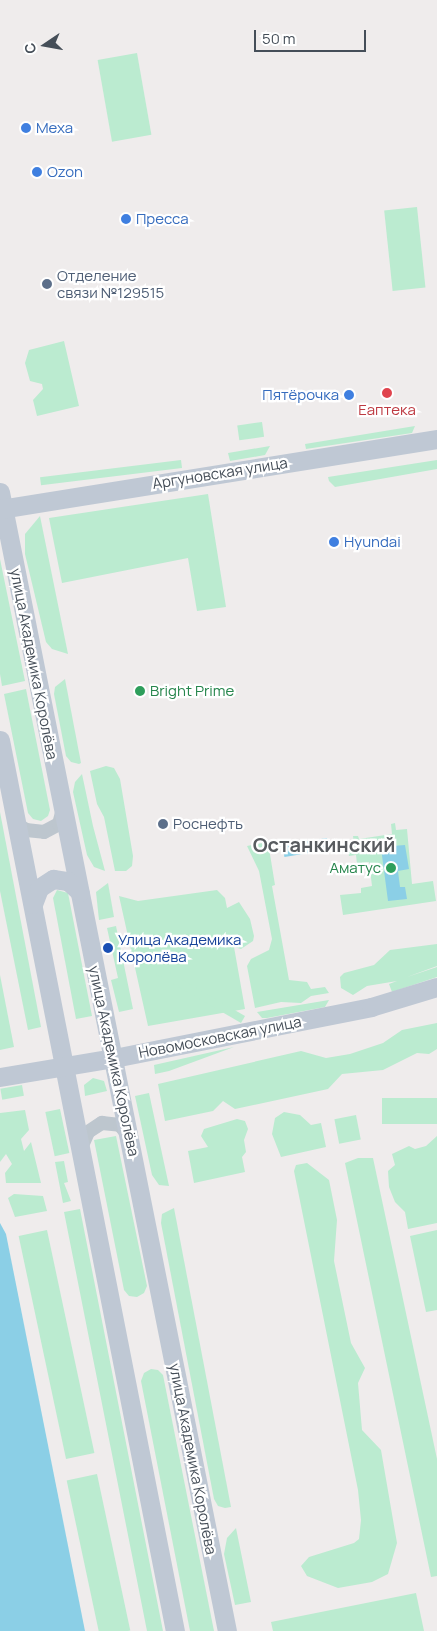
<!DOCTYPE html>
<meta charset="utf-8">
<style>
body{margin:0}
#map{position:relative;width:437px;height:1631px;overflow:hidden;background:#efecec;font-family:Manrope,sans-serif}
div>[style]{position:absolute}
.green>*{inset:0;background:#bbebd0;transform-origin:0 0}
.water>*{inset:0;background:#8bcfe6;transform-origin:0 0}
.street>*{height:14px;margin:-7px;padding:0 7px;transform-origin:7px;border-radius:7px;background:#bdc6ce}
.secondary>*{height:19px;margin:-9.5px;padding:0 9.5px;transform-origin:9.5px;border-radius:9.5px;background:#bfc8d4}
.dots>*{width:14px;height:14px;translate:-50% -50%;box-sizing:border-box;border:2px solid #fff;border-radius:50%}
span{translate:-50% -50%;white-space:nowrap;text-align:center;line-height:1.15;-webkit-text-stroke:4.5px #fff;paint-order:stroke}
.shop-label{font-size:15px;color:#366cbe}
.left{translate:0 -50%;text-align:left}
.right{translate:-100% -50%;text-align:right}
.service-label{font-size:15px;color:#4e5e75}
.health-label{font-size:15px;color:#be3a42}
.street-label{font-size:15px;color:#454e58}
.leisure-label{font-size:15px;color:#27864d}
.transit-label{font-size:15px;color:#164399}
.district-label{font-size:20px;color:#595c60;font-weight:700}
.north{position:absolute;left:20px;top:20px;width:50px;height:50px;-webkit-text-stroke:4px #fff;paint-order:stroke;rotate:258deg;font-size:14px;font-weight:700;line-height:20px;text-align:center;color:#454e58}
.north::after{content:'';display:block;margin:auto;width:18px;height:22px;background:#454e58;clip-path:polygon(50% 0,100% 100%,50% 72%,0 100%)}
.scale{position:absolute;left:254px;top:30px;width:112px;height:22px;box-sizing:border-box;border:2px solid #454e58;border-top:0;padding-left:6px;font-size:15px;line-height:18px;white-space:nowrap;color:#454e58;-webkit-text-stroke:4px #fff;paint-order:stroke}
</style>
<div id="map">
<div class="green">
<div style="left:137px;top:53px;width:83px;height:40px;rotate:80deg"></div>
<div style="left:417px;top:207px;width:81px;height:33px;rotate:84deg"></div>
<div style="clip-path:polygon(64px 341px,79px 406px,37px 416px,33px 400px,43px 389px,42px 384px,30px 381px,25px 363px,29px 350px)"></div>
<div style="left:262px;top:422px;width:15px;height:25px;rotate:82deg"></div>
<div style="clip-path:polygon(415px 426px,412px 433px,306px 449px,305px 444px)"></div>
<div style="clip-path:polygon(270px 446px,265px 455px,230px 461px,228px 453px)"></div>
<div style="left:181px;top:460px;width:8px;height:142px;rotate:83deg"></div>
<div style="clip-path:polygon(437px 460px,437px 469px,335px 487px,329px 481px,328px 477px)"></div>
<div style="clip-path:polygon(208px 494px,226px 607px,197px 611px,188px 558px,62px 583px,49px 518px)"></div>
<div style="clip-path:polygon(40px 516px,68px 654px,52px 649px,46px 642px,25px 554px,25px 534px)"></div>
<div style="clip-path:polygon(0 559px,25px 681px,2px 686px,0 674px)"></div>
<div style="clip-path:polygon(65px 679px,81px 763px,79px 764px,71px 762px,66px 756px,54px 694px,55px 687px)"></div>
<div style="clip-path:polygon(26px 689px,50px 810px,48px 816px,41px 821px,33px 819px,28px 813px,4px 694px)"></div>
<div style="clip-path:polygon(106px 766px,114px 768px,120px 779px,133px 856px,132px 866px,126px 871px,115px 871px,104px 817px,97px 804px,90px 771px)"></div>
<div style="clip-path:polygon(82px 774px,93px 826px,105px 871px,94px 867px,87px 855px,73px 792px,75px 782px)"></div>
<div style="clip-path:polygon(0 812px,41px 1027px,28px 1030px,0 891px)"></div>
<div style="clip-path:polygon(395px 823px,396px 830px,407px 829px,412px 884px,433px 881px,436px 901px,343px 915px,340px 895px,361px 893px,361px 888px,372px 886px,369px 862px,357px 864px,356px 855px,349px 856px,348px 851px,355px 850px,353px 836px,358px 836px,359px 839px,392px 834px,391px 824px)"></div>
<div style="clip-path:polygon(268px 842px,275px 885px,272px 886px,289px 980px,307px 982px,311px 989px,325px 987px,329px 993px,311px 996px,301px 1003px,281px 1002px,255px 1008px,247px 966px,251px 959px,269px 950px,272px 939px,259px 871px,247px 846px)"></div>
<div style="clip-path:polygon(108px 883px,114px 917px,99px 920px,96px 892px)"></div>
<div style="clip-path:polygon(57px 890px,68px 893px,92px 1016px,76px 1019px,53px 898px)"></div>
<div style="clip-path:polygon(217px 890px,225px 898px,227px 908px,239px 902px,250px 919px,254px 936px,253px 941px,241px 949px,234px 947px,245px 1009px,148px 1026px,119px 896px,138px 901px)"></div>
<div style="clip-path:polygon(116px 926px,133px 1009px,119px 1012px,111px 980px,118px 978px,107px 928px)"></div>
<div style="clip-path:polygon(437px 944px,437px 966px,407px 977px,437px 967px,437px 977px,392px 992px,389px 984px,397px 981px,367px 986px,353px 995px,341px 988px,340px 977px,344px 973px,374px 965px,390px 950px)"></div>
<div style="clip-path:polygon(0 975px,14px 1047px,0 1050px)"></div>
<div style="clip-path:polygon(329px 1000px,325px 1007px,267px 1018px,262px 1018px,257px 1012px)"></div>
<div style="left:245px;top:1016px;width:8px;height:98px;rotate:120deg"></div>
<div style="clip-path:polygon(437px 1023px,437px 1049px,429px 1054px,417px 1053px,383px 1070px,342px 1074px,328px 1089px,235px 1109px,223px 1101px,213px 1111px,165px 1121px,158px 1084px,301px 1051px,326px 1058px,350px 1054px,383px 1043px,402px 1030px)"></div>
<div style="clip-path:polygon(234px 1047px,169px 1071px,155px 1074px,154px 1065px)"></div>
<div style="clip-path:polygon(93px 1078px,104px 1081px,107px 1091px,85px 1096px,84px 1085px)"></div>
<div style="left:22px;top:1085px;width:11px;height:22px;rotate:80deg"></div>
<div style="clip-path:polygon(149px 1093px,169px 1186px,159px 1185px,152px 1175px,135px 1096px)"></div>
<div style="left:437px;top:1098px;width:26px;height:55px;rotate:90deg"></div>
<div style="left:60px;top:1109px;width:45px;height:15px;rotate:78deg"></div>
<div style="clip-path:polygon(25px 1110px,29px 1130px,21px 1139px,24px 1151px,31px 1142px,41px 1183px,6px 1183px,5px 1173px,12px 1164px,6px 1154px,0 1162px,0 1113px)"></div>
<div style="clip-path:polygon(284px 1112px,300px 1115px,311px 1125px,321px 1123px,326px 1147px,281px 1157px,272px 1134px,275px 1118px)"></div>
<div style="left:356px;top:1115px;width:25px;height:22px;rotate:79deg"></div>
<div style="clip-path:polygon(237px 1119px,245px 1121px,248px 1129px,244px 1140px,246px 1152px,242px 1157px,245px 1172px,194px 1183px,188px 1151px,208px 1147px,201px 1136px,204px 1129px)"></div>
<div style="clip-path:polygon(116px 1136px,147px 1286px,144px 1293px,137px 1297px,129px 1296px,124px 1290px,94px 1140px)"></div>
<div style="clip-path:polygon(437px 1136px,437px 1223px,408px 1229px,405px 1212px,395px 1202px,389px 1187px,388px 1171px,395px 1165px,392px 1154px,409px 1146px,415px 1149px,426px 1146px)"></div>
<div style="clip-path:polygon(358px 1158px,373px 1158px,437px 1459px,437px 1576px,431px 1577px,345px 1163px)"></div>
<div style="clip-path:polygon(64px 1161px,68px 1182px,64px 1183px,71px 1201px,63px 1203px,55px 1162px)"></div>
<div style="clip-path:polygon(307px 1163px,329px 1180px,337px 1220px,334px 1261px,351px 1343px,365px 1368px,358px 1383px,362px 1430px,381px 1450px,397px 1543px,388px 1574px,372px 1582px,338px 1588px,307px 1576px,301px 1566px,309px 1557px,354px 1543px,359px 1539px,361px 1520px,358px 1490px,294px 1171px,296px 1165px)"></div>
<div style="clip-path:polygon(14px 1194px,43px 1196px,47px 1211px,15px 1217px,8px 1198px)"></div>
<div style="clip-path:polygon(174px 1208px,231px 1507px,225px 1508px,218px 1506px,214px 1499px,161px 1223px,162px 1214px)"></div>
<div style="clip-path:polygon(80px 1209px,115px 1387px,163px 1631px,147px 1631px,64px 1212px)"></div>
<div style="left:47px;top:1230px;width:228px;height:29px;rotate:78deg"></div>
<div style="clip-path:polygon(437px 1230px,437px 1310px,426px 1312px,410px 1236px)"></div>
<div style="clip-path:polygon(151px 1369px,158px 1370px,163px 1375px,214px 1631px,190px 1631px,141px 1381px,144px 1373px)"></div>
<div style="left:97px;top:1474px;width:160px;height:31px;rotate:78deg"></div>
<div style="clip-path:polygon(236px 1528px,251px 1602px,235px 1605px,224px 1554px,227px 1538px)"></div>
<div style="clip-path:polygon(416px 1593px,424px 1631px,273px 1631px,271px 1622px)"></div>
</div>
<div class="water">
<div style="clip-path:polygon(394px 837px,393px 846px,405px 845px,409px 869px,398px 871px,400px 887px,405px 887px,407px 899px,388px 901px,381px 848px,387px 847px,385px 838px)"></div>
<div style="left:327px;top:838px;width:12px;height:45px;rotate:81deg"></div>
<div style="clip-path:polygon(0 1223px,6px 1234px,85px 1631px,0 1631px)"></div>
</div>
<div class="street">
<div style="left:15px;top:817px;width:9px;rotate:69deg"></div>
<div style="left:18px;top:825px;width:9px;rotate:32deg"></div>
<div style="left:26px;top:830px;width:18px;rotate:6deg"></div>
<div style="left:44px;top:832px;width:17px;rotate:-28deg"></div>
<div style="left:59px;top:824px;width:16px;rotate:-75deg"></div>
<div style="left:81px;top:1148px;width:17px;rotate:-66deg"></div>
<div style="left:88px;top:1132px;width:17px;rotate:-33deg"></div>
<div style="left:102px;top:1123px;width:18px;rotate:6deg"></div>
<div style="left:120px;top:1125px;width:13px;rotate:51deg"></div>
</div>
<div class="secondary">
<div style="left:0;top:492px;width:1161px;rotate:78.73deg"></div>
<div style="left:0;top:509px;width:443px;rotate:-9.1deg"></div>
<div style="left:0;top:740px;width:908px;rotate:78.89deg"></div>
<div style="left:33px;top:904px;width:17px;rotate:-69deg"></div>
<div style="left:39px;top:888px;width:17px;rotate:-33deg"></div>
<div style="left:53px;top:879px;width:15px;rotate:8deg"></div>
<div style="left:68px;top:881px;width:16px;rotate:43deg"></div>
<div style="left:0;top:1077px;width:116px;rotate:-9.5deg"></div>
<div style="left:114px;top:1058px;width:262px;rotate:-11.2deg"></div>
<div style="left:371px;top:1007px;width:69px;rotate:-16.9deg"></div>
</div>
<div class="dots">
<div style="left:26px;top:128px;background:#3f7fe0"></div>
<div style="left:37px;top:172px;background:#3f7fe0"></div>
<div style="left:126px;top:219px;background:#3f7fe0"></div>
<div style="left:47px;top:284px;background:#5c6f8a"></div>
<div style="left:387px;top:393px;background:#e0444e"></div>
<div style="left:349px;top:395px;background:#3f7fe0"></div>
<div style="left:334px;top:542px;background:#3f7fe0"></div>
<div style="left:140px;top:691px;background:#2e9e5b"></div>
<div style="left:163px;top:824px;background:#5c6f8a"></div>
<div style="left:391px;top:868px;background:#2e9e5b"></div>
<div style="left:108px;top:948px;background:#1a4fb4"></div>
</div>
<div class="shop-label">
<span class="left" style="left:36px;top:128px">Меха</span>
<span class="left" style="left:47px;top:172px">Ozon</span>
<span class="left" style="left:136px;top:219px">Пресса</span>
<span class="right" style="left:339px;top:395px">Пятёрочка</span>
<span class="left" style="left:344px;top:542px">Hyundai</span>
</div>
<div class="service-label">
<span class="left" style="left:57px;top:284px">Отделение<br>связи №129515</span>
<span class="left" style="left:173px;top:824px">Роснефть</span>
</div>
<div class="health-label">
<span style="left:387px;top:410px">Еаптека</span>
</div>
<div class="street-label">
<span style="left:220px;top:473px;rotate:-9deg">Аргуновская улица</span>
<span style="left:34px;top:664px;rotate:79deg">улица Академика Королёва</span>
<span style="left:220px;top:1037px;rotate:-11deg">Новомосковская улица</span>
<span style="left:114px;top:1061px;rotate:78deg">улица Академика Королёва</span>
<span style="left:193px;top:1459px;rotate:79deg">улица Академика Королёва</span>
</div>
<div class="leisure-label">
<span class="left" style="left:150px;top:691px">Bright Prime</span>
<span class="right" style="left:381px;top:868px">Аматус</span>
</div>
<div class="transit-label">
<span class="left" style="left:118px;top:948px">Улица Академика<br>Королёва</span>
</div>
<div class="district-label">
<span style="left:324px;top:844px">Останкинский</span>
</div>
<div class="north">С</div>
<div class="scale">50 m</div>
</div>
